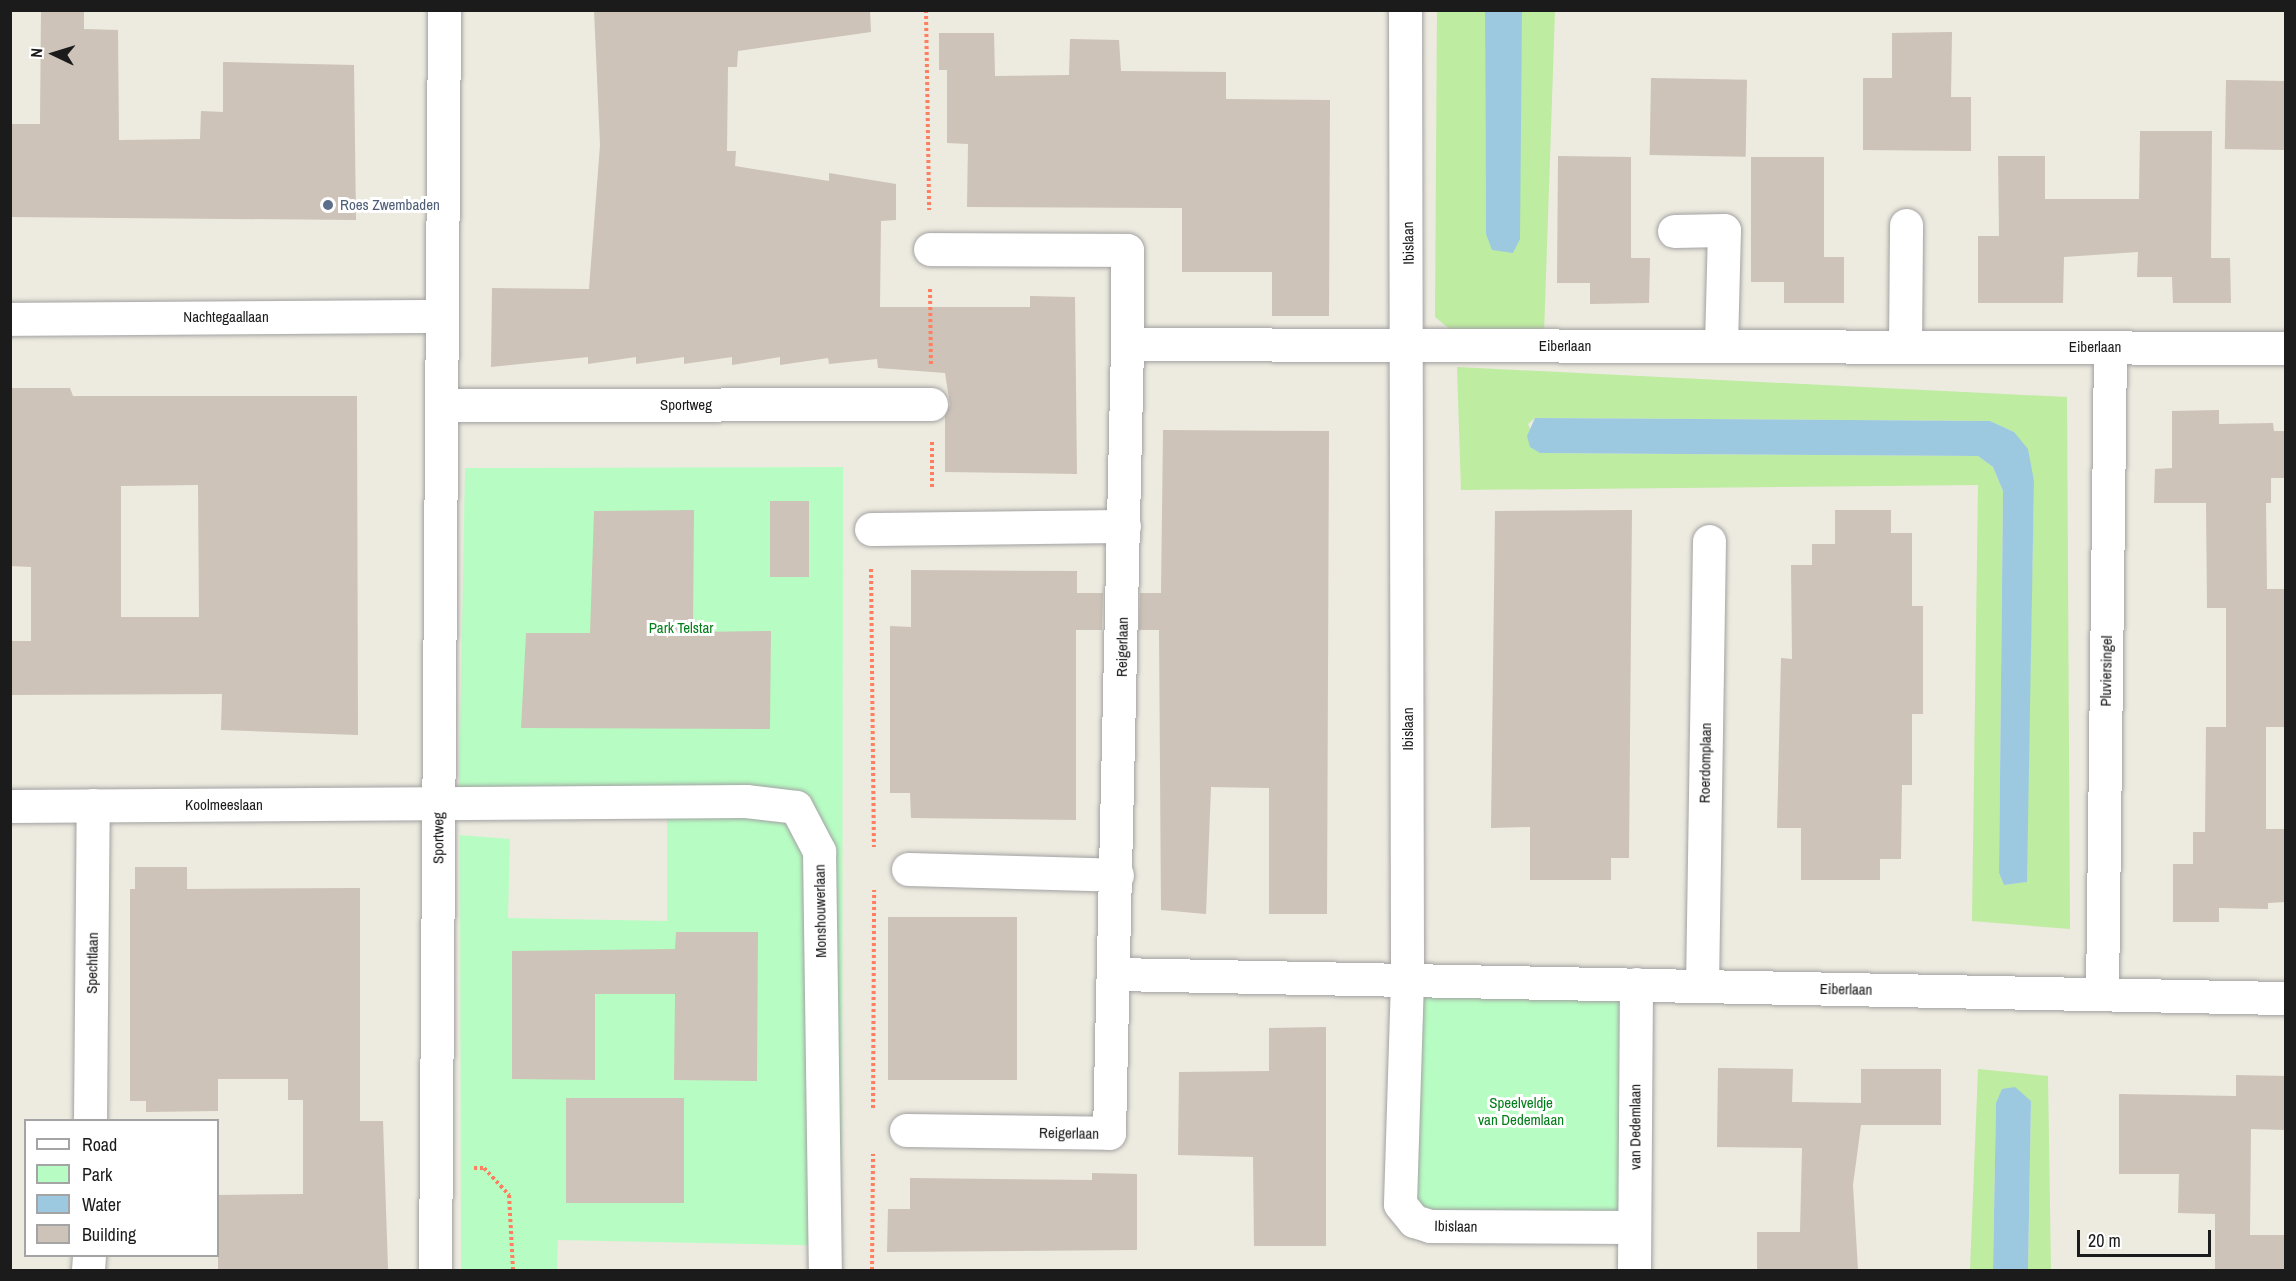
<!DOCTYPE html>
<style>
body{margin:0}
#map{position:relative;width:2296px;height:1281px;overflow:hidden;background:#edeadf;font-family:"Archivo Narrow",sans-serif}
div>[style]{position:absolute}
.grass>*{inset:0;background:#beeca0}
.park>*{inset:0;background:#b7fdc3}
.water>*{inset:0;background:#9cc9df}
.building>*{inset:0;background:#cdc3b8;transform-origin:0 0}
.path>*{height:4px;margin-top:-2px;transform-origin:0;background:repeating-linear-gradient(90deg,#ff7e5f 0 3px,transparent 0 6px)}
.roads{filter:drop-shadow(0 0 2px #a2a2a2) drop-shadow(0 0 2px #a2a2a2)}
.minor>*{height:33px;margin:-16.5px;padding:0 16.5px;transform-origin:16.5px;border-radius:16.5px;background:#fff}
.dots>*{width:16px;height:16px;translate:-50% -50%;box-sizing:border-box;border:3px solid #fff;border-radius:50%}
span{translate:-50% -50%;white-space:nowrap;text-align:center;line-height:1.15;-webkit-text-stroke:6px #fff;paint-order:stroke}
.service-label{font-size:15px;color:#4e5e75}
.left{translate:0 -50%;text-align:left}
.street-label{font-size:15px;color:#1b1b1b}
.park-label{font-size:15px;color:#047e1a}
.frame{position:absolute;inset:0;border:12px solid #1b1b1b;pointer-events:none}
.legend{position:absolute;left:24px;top:1119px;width:195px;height:138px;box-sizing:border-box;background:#fff;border:2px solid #a4a4a4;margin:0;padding:8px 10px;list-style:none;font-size:18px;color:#1b1b1b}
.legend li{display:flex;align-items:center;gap:12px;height:30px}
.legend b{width:30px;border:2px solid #a4a4a4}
.north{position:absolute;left:24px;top:24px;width:60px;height:60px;-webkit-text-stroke:4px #fff;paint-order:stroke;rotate:274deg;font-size:16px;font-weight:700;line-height:24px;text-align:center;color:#1b1b1b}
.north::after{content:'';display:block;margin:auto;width:21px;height:27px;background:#1b1b1b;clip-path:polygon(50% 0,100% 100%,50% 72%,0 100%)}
.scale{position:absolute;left:2077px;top:1230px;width:134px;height:27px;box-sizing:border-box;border:3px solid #1b1b1b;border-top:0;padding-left:8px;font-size:18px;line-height:21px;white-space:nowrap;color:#1b1b1b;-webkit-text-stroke:4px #fff;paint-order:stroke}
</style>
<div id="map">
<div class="grass">
<div style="clip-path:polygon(1437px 11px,1485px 11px,1486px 234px,1517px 245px,1522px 11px,1555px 11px,1544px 334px,1458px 336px,1435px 317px)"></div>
<div style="clip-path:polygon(evenodd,1457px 367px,2067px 397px,2070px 929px,1972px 921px,1978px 485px,1461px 490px,1457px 367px,1535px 418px,1990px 421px,2014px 432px,2034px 481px,2026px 882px,2004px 885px,1999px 873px,2003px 491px,1993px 467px,1978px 456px,1541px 453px,1528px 424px,1535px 418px)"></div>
<div style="clip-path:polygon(1978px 1069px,2048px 1076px,2051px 1270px,2028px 1270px,2031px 1101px,1996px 1103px,1993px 1270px,1970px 1270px)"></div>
</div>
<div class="park">
<div style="clip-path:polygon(843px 467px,842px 1246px,558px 1240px,557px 1270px,461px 1270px,460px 835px,510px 839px,508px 918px,667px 921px,667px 790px,459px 793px,465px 468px)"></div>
<div style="clip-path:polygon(1630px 990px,1626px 1221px,1433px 1215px,1416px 1201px,1419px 993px)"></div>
</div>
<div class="water">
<div style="clip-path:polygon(1485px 11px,1522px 11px,1520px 239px,1513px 253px,1492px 250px,1486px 234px)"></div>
<div style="clip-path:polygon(1535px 418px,1990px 421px,2014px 432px,2028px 449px,2034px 481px,2027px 882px,2004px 885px,1999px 873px,2003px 491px,1993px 467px,1978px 456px,1540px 453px,1530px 447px,1527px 436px)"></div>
<div style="clip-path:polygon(2015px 1087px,2031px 1101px,2028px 1270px,1993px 1270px,1996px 1103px,2002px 1089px)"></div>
</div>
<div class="building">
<div style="clip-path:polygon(41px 10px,84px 10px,84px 29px,118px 30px,119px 140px,200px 139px,201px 111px,223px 112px,223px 62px,354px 65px,356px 220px,10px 217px,12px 124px,40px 124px)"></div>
<div style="clip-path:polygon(594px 10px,870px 10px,871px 32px,738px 51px,737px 67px,728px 67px,727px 151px,736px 151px,735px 166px,829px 181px,829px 173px,896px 184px,896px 220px,881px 221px,880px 307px,1030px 307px,1030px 296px,1075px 297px,1077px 474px,945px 472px,945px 416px,950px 405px,945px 373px,878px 368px,877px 359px,829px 364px,828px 358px,780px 365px,780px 357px,732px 365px,732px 357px,684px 364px,684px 357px,636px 364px,636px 357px,588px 364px,588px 357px,491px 367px,492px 288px,589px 289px,600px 145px)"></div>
<div style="clip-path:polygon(1952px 32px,1951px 97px,1971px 97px,1971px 151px,1863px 150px,1863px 78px,1892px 78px,1892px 33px)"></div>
<div style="clip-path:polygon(939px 33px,994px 33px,995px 76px,1069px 75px,1070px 39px,1119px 40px,1121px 71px,1226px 72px,1226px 99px,1330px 100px,1329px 316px,1272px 316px,1272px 272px,1182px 272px,1182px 208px,967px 207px,968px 144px,947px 143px,947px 70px,939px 70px)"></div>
<div style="left:1651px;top:78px;width:96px;height:77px;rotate:1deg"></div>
<div style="left:2226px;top:80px;width:60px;height:69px;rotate:1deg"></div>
<div style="clip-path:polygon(2140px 131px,2212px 131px,2211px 258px,2230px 258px,2231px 303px,2173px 303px,2172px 277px,2137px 277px,2138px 252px,2064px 257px,2063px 303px,1978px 303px,1978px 236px,1999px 236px,1998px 156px,2045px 156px,2045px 199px,2139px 199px)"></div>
<div style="clip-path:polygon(1558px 156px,1631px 157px,1631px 258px,1650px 258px,1649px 303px,1590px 304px,1590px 283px,1557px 283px)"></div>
<div style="clip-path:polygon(1751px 157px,1824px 157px,1824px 257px,1844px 257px,1844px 303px,1784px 303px,1784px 282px,1751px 282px)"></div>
<div style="clip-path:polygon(evenodd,10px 388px,70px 388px,73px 396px,357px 396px,358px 735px,221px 730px,222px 694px,10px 695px,10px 641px,31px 641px,31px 567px,10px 566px,10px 388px,198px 485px,199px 617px,121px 617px,121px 486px,198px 485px)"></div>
<div style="clip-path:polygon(2219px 410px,2219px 424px,2273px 423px,2274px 431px,2286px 431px,2286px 478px,2271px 478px,2271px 503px,2266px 503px,2267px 589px,2286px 589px,2286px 727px,2266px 727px,2266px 829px,2286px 829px,2286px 902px,2268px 903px,2268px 909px,2219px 908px,2219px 922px,2173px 922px,2173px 864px,2193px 864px,2193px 832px,2205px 832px,2206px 727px,2226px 727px,2226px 608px,2207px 608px,2206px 503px,2154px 503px,2155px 469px,2172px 468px,2172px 411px)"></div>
<div style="clip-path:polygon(1163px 430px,1329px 431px,1327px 914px,1269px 914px,1269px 788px,1211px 787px,1206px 914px,1161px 910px,1159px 630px,1139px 630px,1140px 593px,1161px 593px)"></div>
<div style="left:770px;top:501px;width:39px;height:76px"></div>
<div style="clip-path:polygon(694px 510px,693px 632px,771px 631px,770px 729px,521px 728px,526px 633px,590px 633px,594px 511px)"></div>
<div style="clip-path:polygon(1632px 510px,1629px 858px,1611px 858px,1611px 880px,1530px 880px,1530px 827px,1491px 828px,1495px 511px)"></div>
<div style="clip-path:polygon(1835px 510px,1891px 510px,1891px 533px,1912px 533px,1912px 606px,1923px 606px,1923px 714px,1912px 714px,1912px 785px,1902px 785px,1901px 859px,1880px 859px,1880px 880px,1801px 880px,1801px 828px,1777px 828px,1781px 658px,1792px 659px,1791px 565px,1812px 565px,1812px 544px,1835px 544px)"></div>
<div style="clip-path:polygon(911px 570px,1077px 571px,1077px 593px,1103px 593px,1102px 630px,1076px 630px,1076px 820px,911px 818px,910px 793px,890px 793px,890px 626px,911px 627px)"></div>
<div style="clip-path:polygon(135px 867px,187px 867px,187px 889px,360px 888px,360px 1121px,383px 1121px,388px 1269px,218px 1270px,218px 1195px,303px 1194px,303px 1100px,288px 1100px,288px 1079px,218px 1079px,218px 1111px,146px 1112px,146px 1101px,130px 1101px,130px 889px,135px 889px)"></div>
<div style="left:888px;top:917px;width:129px;height:163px"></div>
<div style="clip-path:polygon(676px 932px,758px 932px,757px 1081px,674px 1080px,675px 994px,595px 994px,595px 1080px,512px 1079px,512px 951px,675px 949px)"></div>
<div style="clip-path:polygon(1326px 1027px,1326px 1246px,1254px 1246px,1253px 1157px,1178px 1155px,1179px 1072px,1269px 1071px,1269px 1028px)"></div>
<div style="clip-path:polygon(1718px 1068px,1793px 1069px,1792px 1102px,1861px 1103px,1861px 1069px,1941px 1069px,1941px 1125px,1861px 1125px,1853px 1185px,1858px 1270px,1757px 1270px,1757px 1232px,1800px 1232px,1802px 1148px,1717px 1147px)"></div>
<div style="clip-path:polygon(2236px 1075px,2286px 1076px,2286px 1130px,2251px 1129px,2250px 1235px,2286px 1235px,2286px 1270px,2215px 1270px,2215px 1214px,2178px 1213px,2179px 1174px,2119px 1174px,2119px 1094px,2236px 1096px)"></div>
<div style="left:566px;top:1098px;width:118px;height:105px"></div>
<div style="clip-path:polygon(1092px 1173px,1137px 1174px,1137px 1250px,887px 1252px,888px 1209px,910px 1209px,910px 1178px,1092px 1180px)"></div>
</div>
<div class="path">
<div style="left:926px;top:10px;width:200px;rotate:89.1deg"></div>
<div style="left:930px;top:289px;width:77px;rotate:89.3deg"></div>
<div style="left:932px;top:442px;width:47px;rotate:90deg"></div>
<div style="left:871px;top:569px;width:278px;rotate:89.4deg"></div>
<div style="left:873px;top:1108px;width:218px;rotate:-89.7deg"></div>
<div style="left:474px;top:1168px;width:10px"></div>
<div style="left:484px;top:1168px;width:37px;rotate:47deg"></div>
<div style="left:509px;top:1195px;width:75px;rotate:86.9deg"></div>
<div style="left:872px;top:1270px;width:116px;rotate:-89.5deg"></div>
</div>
<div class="roads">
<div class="minor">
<div style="left:1405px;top:10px;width:970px;rotate:89.88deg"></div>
<div style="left:1407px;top:980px;width:224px;rotate:91.8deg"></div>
<div style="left:1400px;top:1204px;width:22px;rotate:51deg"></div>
<div style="left:1414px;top:1221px;width:17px;rotate:17deg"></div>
<div style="left:1430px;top:1226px;width:204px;rotate:0.3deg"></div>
<div style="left:1674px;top:231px;width:50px;rotate:-1.1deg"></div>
<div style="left:1724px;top:230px;width:116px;rotate:91.5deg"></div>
<div style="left:930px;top:249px;width:197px;rotate:0.3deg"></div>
<div style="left:1127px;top:250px;width:94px;rotate:90deg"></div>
<div style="left:10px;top:319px;width:432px;rotate:-0.4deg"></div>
<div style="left:1905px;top:346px;width:121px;rotate:-89.5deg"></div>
<div style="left:441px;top:405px;width:490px;rotate:-0.1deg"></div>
<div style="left:871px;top:529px;width:253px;rotate:-0.7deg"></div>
<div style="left:10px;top:806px;width:736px;rotate:-0.39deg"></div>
<div style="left:746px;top:801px;width:50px;rotate:6.8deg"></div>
<div style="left:796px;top:807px;width:50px;rotate:62.4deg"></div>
<div style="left:819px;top:851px;width:419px;rotate:89.2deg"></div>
<div style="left:908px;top:869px;width:209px;rotate:1.6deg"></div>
<div style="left:1116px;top:974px;width:1170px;rotate:1.18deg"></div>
<div style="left:1702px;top:986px;width:445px;rotate:-89.1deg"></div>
<div style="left:2102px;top:994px;width:647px;rotate:-89.29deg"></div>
<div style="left:90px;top:1120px;width:315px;rotate:-89.5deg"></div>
<div style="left:906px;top:1130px;width:203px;rotate:0.8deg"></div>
<div style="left:1109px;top:1133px;width:789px;rotate:-88.69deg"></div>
<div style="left:1127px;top:344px;width:1159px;rotate:0.2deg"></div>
<div style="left:88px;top:1270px;width:14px;rotate:-86deg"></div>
<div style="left:435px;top:1270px;width:1260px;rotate:-89.59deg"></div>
<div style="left:1634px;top:1270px;width:286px;rotate:-89.6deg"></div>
</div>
</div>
<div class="dots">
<div style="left:328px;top:205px;background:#5c6f8a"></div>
</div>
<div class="service-label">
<span class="left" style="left:340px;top:205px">Roes Zwembaden</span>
</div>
<div class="street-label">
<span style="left:1408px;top:243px;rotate:-91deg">Ibislaan</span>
<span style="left:226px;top:317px">Nachtegaallaan</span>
<span style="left:1565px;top:346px">Eiberlaan</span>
<span style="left:2095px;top:347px">Eiberlaan</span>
<span style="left:686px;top:405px">Sportweg</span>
<span style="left:1122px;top:647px;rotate:-89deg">Reigerlaan</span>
<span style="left:2106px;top:671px;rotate:-89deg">Pluviersingel</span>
<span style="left:1408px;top:729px;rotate:-90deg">Ibislaan</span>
<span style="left:1705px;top:763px;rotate:-89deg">Roerdomplaan</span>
<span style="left:224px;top:805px">Koolmeeslaan</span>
<span style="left:438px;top:838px;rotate:-90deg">Sportweg</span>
<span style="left:820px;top:911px;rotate:-91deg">Monshouwerlaan</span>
<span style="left:92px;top:963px;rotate:-89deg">Spechtlaan</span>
<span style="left:1846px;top:989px;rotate:1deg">Eiberlaan</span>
<span style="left:1635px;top:1127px;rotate:-90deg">van Dedemlaan</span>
<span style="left:1069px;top:1133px;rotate:1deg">Reigerlaan</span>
<span style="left:1456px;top:1226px;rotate:1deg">Ibislaan</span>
</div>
<div class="park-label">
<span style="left:681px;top:628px">Park Telstar</span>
<span style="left:1521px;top:1111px">Speelveldje<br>van Dedemlaan</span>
</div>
<div class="frame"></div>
<ul class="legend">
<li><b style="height:8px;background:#fff"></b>Road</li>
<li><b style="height:16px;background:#b7fdc3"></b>Park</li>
<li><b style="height:16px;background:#9cc9df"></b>Water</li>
<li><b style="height:16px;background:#cdc3b8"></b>Building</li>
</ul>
<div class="north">N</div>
<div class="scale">20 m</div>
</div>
